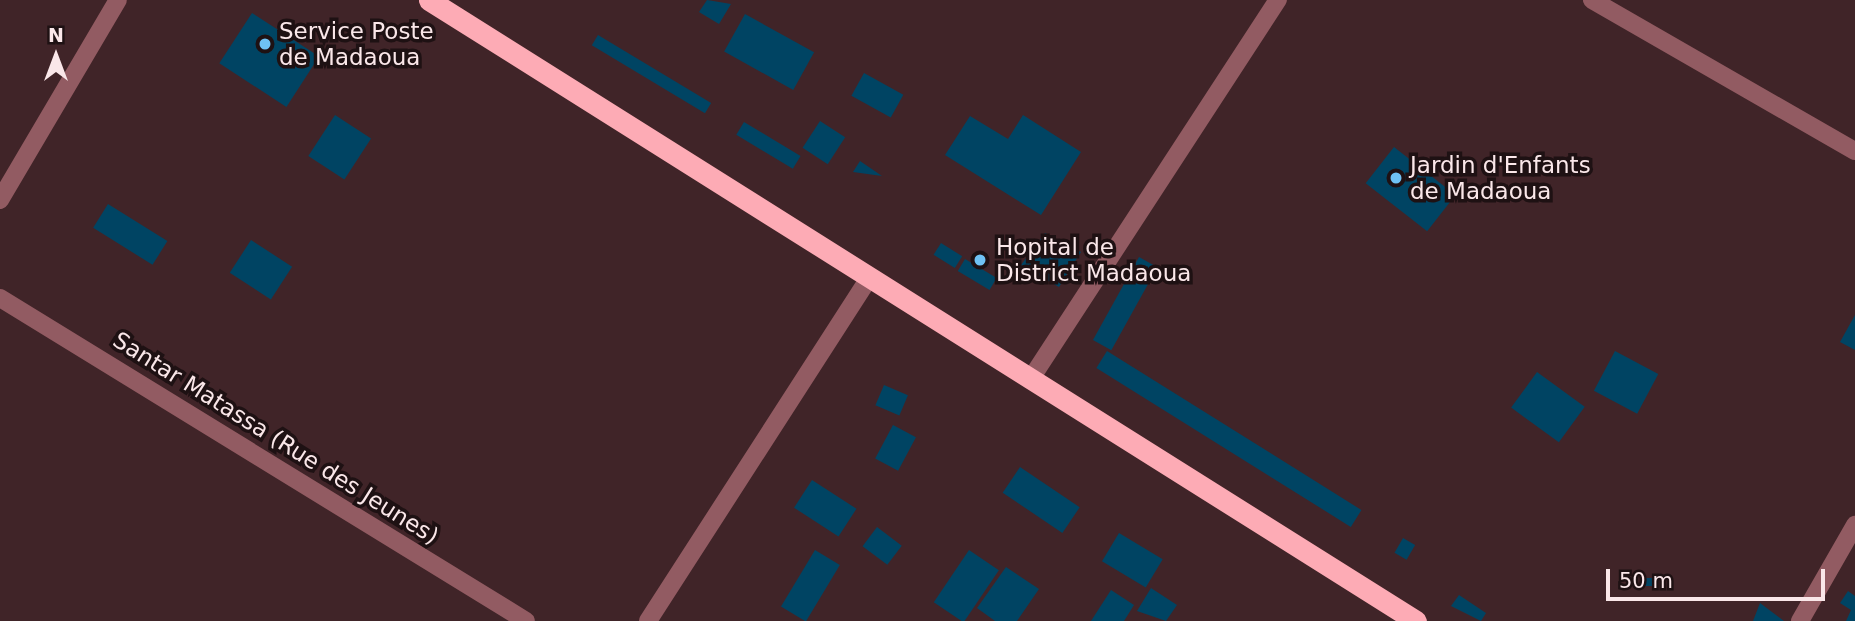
<!DOCTYPE html>
<style>
body{margin:0}
#map{position:relative;width:1855px;height:621px;overflow:hidden;background:#402428;font-family:"DejaVu Sans",sans-serif}
div>[style]{position:absolute}
.building>*{inset:0;background:#004463;transform-origin:0 0}
.street>*{height:18px;margin:-9px;padding:0 9px;transform-origin:9px;border-radius:9px;background:#925b62}
.highway>*{height:21px;margin:-10.5px;padding:0 10.5px;transform-origin:10.5px;border-radius:10.5px;background:#fdabb5}
.dots>*{width:19px;height:19px;translate:-50% -50%;box-sizing:border-box;border:4px solid #1e1113;border-radius:50%}
span{translate:-50% -50%;white-space:nowrap;text-align:center;line-height:1.15;-webkit-text-stroke:7px #1e1113;paint-order:stroke}
.poi-label{font-size:23px;color:#fae7e9}
.left{translate:0 -50%;text-align:left}
.street-label{font-size:23px;color:#fae7e9}
.north{position:absolute;left:21px;top:21px;width:70px;height:70px;-webkit-text-stroke:5px #1e1113;paint-order:stroke;rotate:0deg;font-size:19px;font-weight:700;line-height:28px;text-align:center;color:#fae7e9}
.north::after{content:'';display:block;margin:auto;width:24px;height:32px;background:#fae7e9;clip-path:polygon(50% 0,100% 100%,50% 72%,0 100%)}
.scale{position:absolute;left:1606px;top:569px;width:219px;height:32px;box-sizing:border-box;border:4px solid #fae7e9;border-top:0;padding-left:9px;font-size:21px;line-height:24px;white-space:nowrap;color:#fae7e9;-webkit-text-stroke:5px #1e1113;paint-order:stroke}
</style>
<div id="map">
<div class="building">
<div style="clip-path:polygon(707px 0,731px 4px,719px 24px,699px 12px)"></div>
<div style="left:252px;top:13px;width:80px;height:60px;rotate:33deg"></div>
<div style="left:745px;top:14px;width:79px;height:43px;rotate:29deg"></div>
<div style="left:598px;top:35px;width:132px;height:12px;rotate:31deg"></div>
<div style="left:864px;top:73px;width:45px;height:26px;rotate:29deg"></div>
<div style="left:335px;top:115px;width:43px;height:49px;rotate:33deg"></div>
<div style="clip-path:polygon(1023px 115px,1081px 152px,1041px 215px,945px 155px,970px 116px,1008px 139px)"></div>
<div style="left:820px;top:121px;width:30px;height:32px;rotate:33deg"></div>
<div style="left:744px;top:122px;width:66px;height:15px;rotate:31deg"></div>
<div style="left:1394px;top:147px;width:78px;height:46px;rotate:38deg"></div>
<div style="clip-path:polygon(860px 161px,882px 176px,853px 172px)"></div>
<div style="left:108px;top:204px;width:70px;height:28px;rotate:32deg"></div>
<div style="clip-path:polygon(1045px 233px,1081px 252px,1059px 287px,1021px 265px)"></div>
<div style="left:251px;top:240px;width:49px;height:39px;rotate:33deg"></div>
<div style="left:941px;top:243px;width:25px;height:14px;rotate:32deg"></div>
<div style="left:1139px;top:257px;width:21px;height:95px;rotate:29deg"></div>
<div style="left:965px;top:259px;width:37px;height:14px;rotate:31deg"></div>
<div style="clip-path:polygon(1855px 315px,1855px 350px,1840px 342px)"></div>
<div style="left:1107px;top:351px;width:300px;height:20px;rotate:32deg"></div>
<div style="left:1615px;top:351px;width:49px;height:45px;rotate:28deg"></div>
<div style="left:1537px;top:372px;width:59px;height:44px;rotate:36deg"></div>
<div style="left:884px;top:385px;width:26px;height:22px;rotate:23deg"></div>
<div style="left:893px;top:425px;width:26px;height:38px;rotate:28deg"></div>
<div style="left:1020px;top:467px;width:72px;height:31px;rotate:34deg"></div>
<div style="left:812px;top:480px;width:53px;height:33px;rotate:33deg"></div>
<div style="left:877px;top:527px;width:31px;height:24px;rotate:37deg"></div>
<div style="left:1119px;top:533px;width:51px;height:33px;rotate:31deg"></div>
<div style="left:1403px;top:538px;width:14px;height:17px;rotate:30deg"></div>
<div style="left:815px;top:550px;width:29px;height:66px;rotate:31deg"></div>
<div style="left:969px;top:550px;width:36px;height:63px;rotate:34deg"></div>
<div style="clip-path:polygon(1006px 567px,1039px 589px,1017px 621px,995px 621px,977px 608px)"></div>
<div style="left:1643px;top:578px;width:12px;height:8px"></div>
<div style="clip-path:polygon(1151px 588px,1177px 605px,1166px 621px,1137px 611px)"></div>
<div style="clip-path:polygon(1111px 590px,1134px 605px,1124px 621px,1091px 621px)"></div>
<div style="clip-path:polygon(1848px 591px,1855px 596px,1855px 621px,1846px 621px,1851px 610px,1840px 603px)"></div>
<div style="clip-path:polygon(1459px 595px,1486px 613px,1481px 621px,1451px 606px)"></div>
<div style="clip-path:polygon(1760px 603px,1784px 621px,1753px 621px)"></div>
</div>
<div class="street">
<div style="left:1592px;top:0;width:303px;rotate:29.9deg"></div>
<div style="left:0;top:200px;width:232px;rotate:-59.5deg"></div>
<div style="left:0;top:298px;width:617px;rotate:31.55deg"></div>
<div style="left:1030px;top:380px;width:454px;rotate:-56.9deg"></div>
<div style="left:648px;top:621px;width:407px;rotate:-57.2deg"></div>
<div style="left:1800px;top:621px;width:111px;rotate:-60.2deg"></div>
</div>
<div class="highway">
<div style="left:429px;top:0;width:1166px;rotate:32.18deg"></div>
</div>
<div class="dots">
<div style="left:265px;top:44px;background:#6fc2f4"></div>
<div style="left:1396px;top:178px;background:#6fc2f4"></div>
<div style="left:980px;top:260px;background:#6fc2f4"></div>
</div>
<div class="poi-label">
<span class="left" style="left:279px;top:44px">Service Poste<br>de Madaoua</span>
<span class="left" style="left:1410px;top:178px">Jardin d'Enfants<br>de Madaoua</span>
<span class="left" style="left:996px;top:260px">Hopital de<br>District Madaoua</span>
</div>
<div class="street-label">
<span style="left:276px;top:438px;rotate:32deg">Santar Matassa (Rue des Jeunes)</span>
</div>
<div class="north">N</div>
<div class="scale">50 m</div>
</div>
